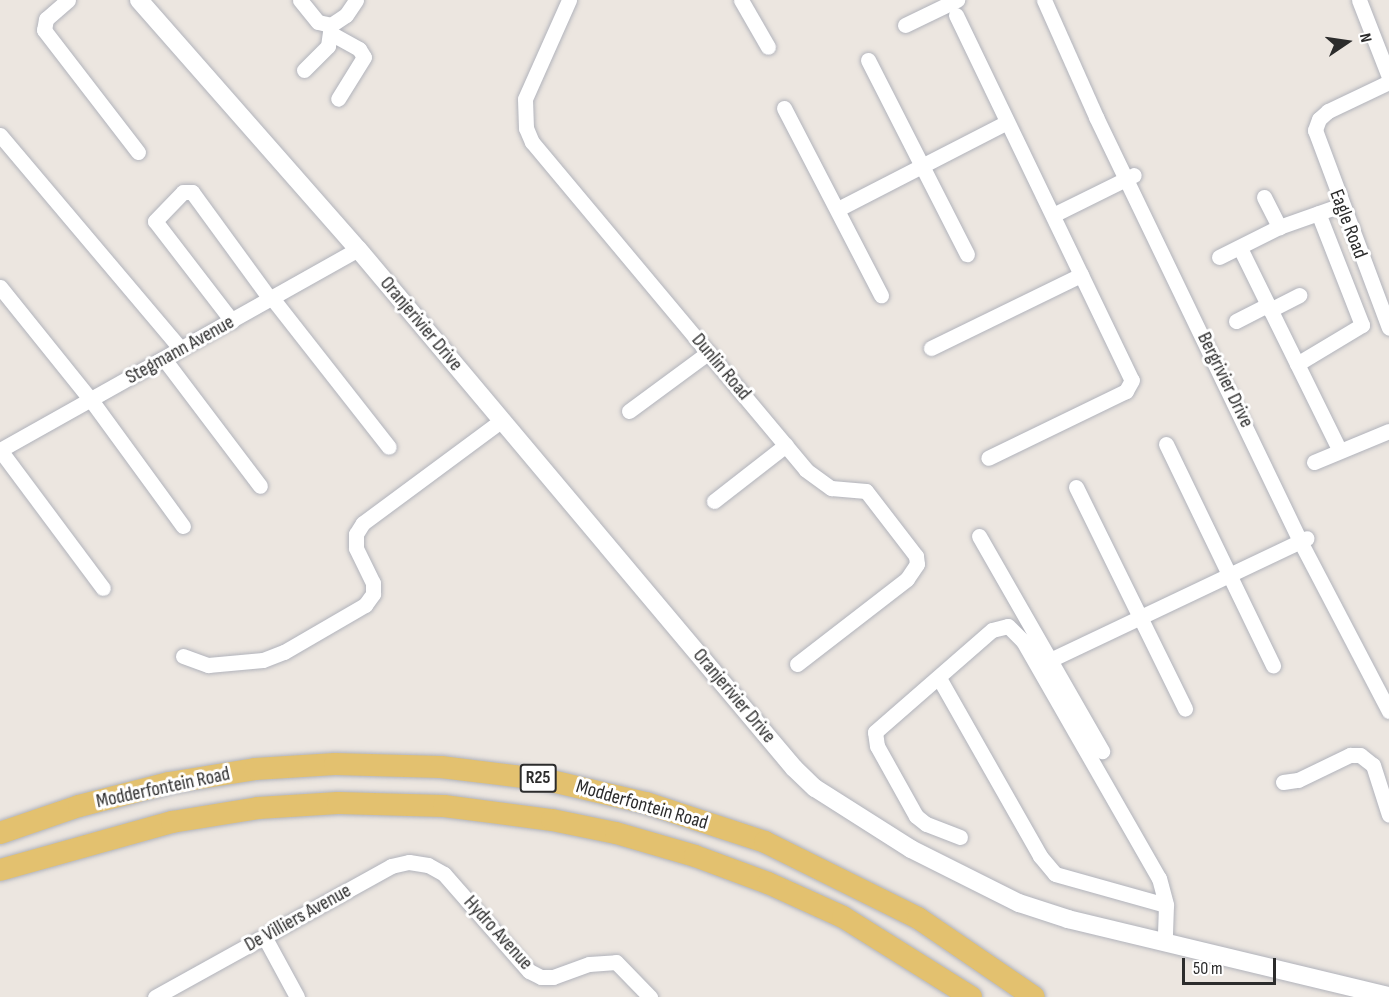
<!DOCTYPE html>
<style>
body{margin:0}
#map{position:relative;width:1389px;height:997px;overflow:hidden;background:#ece6e0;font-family:"Sofia Sans Condensed",sans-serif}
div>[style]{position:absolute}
.roads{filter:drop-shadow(0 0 2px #b1b3bb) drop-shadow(0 0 2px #b1b3bb)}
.minor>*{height:15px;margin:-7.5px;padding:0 7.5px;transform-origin:7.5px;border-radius:7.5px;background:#fff}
.tertiary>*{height:18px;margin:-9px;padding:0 9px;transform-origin:9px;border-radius:9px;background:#fff}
.primary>*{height:22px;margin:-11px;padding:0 11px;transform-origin:11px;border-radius:11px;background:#e3c16f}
span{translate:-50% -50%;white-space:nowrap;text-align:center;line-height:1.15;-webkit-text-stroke:6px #fff;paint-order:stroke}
.shield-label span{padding:2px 4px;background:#fff;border:2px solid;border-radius:4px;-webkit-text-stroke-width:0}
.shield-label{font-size:18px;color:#2c2c2c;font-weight:700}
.street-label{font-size:20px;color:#2c2c2c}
.north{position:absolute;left:1317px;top:12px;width:60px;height:60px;-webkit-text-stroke:4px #fff;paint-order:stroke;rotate:77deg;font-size:16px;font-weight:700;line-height:24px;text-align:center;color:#2c2c2c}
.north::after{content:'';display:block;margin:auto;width:21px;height:27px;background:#2c2c2c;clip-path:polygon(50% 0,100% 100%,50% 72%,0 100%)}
.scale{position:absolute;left:1182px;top:958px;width:94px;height:27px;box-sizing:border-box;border:3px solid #2c2c2c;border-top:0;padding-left:8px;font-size:18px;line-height:21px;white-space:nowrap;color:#2c2c2c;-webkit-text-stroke:4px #fff;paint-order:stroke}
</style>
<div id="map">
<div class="roads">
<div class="minor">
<div style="left:68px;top:0;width:29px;rotate:139deg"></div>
<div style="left:46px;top:19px;width:11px;rotate:100deg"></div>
<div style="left:44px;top:30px;width:154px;rotate:52.4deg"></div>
<div style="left:300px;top:0;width:28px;rotate:51deg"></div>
<div style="left:318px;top:22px;width:13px;rotate:13deg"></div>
<div style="left:331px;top:25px;width:18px;rotate:-34deg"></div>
<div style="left:346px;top:15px;width:18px;rotate:-56deg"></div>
<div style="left:569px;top:0;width:108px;rotate:114deg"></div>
<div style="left:525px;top:99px;width:29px;rotate:88deg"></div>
<div style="left:526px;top:128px;width:15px;rotate:67deg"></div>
<div style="left:532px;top:142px;width:427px;rotate:50.1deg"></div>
<div style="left:806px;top:470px;width:31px;rotate:36deg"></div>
<div style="left:831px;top:488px;width:35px;rotate:5deg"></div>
<div style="left:866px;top:491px;width:82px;rotate:52.4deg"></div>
<div style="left:916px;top:556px;width:8px;rotate:83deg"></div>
<div style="left:917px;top:564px;width:18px;rotate:124deg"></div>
<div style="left:907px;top:579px;width:139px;rotate:142.3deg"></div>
<div style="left:741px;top:0;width:54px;rotate:60.1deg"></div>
<div style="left:1044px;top:0;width:128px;rotate:66deg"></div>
<div style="left:1096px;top:117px;width:471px;rotate:64.3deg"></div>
<div style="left:1300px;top:541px;width:192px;rotate:62.4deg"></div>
<div style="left:1359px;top:0;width:83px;rotate:68.7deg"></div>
<div style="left:956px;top:15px;width:405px;rotate:64.3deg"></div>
<div style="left:1132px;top:380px;width:13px;rotate:119deg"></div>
<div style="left:1126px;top:391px;width:153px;rotate:154.1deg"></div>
<div style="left:905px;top:25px;width:58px;rotate:-25.7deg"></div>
<div style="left:332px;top:34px;width:31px;rotate:29deg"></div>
<div style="left:359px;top:49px;width:9px;rotate:58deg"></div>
<div style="left:364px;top:57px;width:49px;rotate:121.8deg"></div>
<div style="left:868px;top:60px;width:218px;rotate:63deg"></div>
<div style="left:304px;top:70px;width:34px;rotate:-45deg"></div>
<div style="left:328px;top:46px;width:21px;rotate:-82deg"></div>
<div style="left:1389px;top:82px;width:68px;rotate:154.6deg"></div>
<div style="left:1328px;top:111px;width:12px;rotate:138deg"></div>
<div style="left:1319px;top:119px;width:12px;rotate:110deg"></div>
<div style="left:1315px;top:130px;width:211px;rotate:69.5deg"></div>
<div style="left:784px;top:108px;width:211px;rotate:62.6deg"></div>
<div style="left:0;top:135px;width:280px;rotate:49.8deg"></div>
<div style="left:1264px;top:197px;width:34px;rotate:63deg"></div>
<div style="left:838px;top:209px;width:190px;rotate:-27.2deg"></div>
<div style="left:1053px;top:215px;width:90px;rotate:-26.3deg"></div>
<div style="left:1240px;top:248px;width:226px;rotate:63.8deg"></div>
<div style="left:1219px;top:257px;width:67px;rotate:-26.6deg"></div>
<div style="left:1279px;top:227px;width:66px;rotate:-19.5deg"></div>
<div style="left:0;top:287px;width:145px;rotate:51.2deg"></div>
<div style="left:91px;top:400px;width:156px;rotate:53.9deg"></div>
<div style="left:272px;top:298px;width:189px;rotate:51.9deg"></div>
<div style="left:1270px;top:310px;width:33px;rotate:-27deg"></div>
<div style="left:232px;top:321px;width:126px;rotate:-127.6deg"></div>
<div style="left:155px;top:221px;width:40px;rotate:-46deg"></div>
<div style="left:183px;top:192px;width:9px"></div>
<div style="left:192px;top:192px;width:132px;rotate:53.9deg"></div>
<div style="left:1236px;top:321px;width:36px;rotate:-27deg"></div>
<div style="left:931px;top:348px;width:167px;rotate:-26deg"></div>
<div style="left:164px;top:359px;width:159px;rotate:52.9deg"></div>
<div style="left:1297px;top:364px;width:76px;rotate:-31deg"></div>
<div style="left:1362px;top:325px;width:120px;rotate:-111.4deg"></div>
<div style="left:629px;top:411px;width:99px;rotate:-36.4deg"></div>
<div style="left:1166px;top:444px;width:246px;rotate:64.2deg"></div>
<div style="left:0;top:450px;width:411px;rotate:-29.3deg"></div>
<div style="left:0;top:450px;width:172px;rotate:53.3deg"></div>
<div style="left:1314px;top:462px;width:81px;rotate:-22.5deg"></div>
<div style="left:1076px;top:487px;width:247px;rotate:63.8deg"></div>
<div style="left:714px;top:501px;width:91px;rotate:-37.9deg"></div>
<div style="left:979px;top:536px;width:248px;rotate:60.2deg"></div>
<div style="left:183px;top:656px;width:27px;rotate:20deg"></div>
<div style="left:208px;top:665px;width:55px;rotate:-5.2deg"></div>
<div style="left:263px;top:660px;width:22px;rotate:-21deg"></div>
<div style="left:284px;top:652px;width:94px;rotate:-30.1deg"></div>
<div style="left:365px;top:605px;width:14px;rotate:-54deg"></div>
<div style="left:373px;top:594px;width:11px;rotate:-90deg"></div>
<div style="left:373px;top:583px;width:39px;rotate:-116deg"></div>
<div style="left:356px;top:548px;width:14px;rotate:-90deg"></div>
<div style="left:356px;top:534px;width:13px;rotate:-58deg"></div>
<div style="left:363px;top:523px;width:173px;rotate:-36.5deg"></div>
<div style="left:1050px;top:660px;width:284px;rotate:-25.4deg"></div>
<div style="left:939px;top:678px;width:205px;rotate:60.4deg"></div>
<div style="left:1040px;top:856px;width:23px;rotate:50deg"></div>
<div style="left:1055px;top:874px;width:115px;rotate:15.6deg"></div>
<div style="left:1283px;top:782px;width:15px;rotate:-8deg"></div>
<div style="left:1298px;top:780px;width:58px;rotate:-25.7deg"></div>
<div style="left:1350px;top:755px;width:10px"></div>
<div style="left:1360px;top:755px;width:16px;rotate:38deg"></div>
<div style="left:1373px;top:765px;width:52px;rotate:72.3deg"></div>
<div style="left:960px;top:837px;width:36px;rotate:-159deg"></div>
<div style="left:926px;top:824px;width:13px;rotate:-141deg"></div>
<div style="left:916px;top:816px;width:80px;rotate:-119.1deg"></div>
<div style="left:877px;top:746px;width:14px;rotate:-98deg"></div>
<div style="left:875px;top:732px;width:155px;rotate:-41.1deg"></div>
<div style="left:992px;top:630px;width:16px;rotate:-14deg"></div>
<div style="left:1008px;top:626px;width:21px;rotate:45deg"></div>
<div style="left:1023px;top:641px;width:273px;rotate:60.2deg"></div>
<div style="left:1159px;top:878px;width:28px;rotate:75deg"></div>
<div style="left:1166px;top:905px;width:36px;rotate:92deg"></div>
<div style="left:265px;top:938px;width:67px;rotate:61.5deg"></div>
<div style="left:155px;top:997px;width:270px;rotate:-29deg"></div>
<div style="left:391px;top:866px;width:18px;rotate:-13deg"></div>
<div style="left:409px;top:862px;width:19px;rotate:9deg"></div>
<div style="left:428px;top:865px;width:18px;rotate:29deg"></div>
<div style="left:444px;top:874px;width:129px;rotate:48.8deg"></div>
<div style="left:529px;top:971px;width:13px;rotate:27deg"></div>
<div style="left:541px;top:977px;width:12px"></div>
<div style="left:553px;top:977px;width:38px;rotate:-20deg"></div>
<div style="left:589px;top:964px;width:27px;rotate:-4deg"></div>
<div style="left:616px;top:962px;width:49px;rotate:45.8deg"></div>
</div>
<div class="tertiary">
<div style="left:139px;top:0;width:332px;rotate:48.7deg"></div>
<div style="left:358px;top:249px;width:678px;rotate:49.97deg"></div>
<div style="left:794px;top:768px;width:29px;rotate:44deg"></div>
<div style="left:815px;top:788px;width:114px;rotate:32.4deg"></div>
<div style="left:911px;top:849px;width:121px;rotate:26.6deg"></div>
<div style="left:1019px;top:903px;width:52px;rotate:18.1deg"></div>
<div style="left:1068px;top:919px;width:330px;rotate:13.5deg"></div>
</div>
<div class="primary">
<div style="left:0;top:833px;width:83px;rotate:-18.9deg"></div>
<div style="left:79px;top:806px;width:93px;rotate:-14.3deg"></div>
<div style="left:169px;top:783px;width:87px;rotate:-9.2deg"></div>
<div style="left:255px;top:769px;width:80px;rotate:-3.6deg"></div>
<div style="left:335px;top:764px;width:106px;rotate:1.6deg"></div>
<div style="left:441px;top:767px;width:107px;rotate:7deg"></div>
<div style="left:547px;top:780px;width:102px;rotate:13.1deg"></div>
<div style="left:646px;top:803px;width:125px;rotate:18.1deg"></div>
<div style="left:765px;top:842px;width:171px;rotate:26.4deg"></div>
<div style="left:918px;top:918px;width:140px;rotate:34.3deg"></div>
<div style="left:0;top:870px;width:179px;rotate:-15.6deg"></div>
<div style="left:172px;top:822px;width:87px;rotate:-9.2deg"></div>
<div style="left:258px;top:808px;width:80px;rotate:-3.6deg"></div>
<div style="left:338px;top:803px;width:106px;rotate:1.6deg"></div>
<div style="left:444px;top:806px;width:109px;rotate:7.4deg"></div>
<div style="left:552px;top:820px;width:65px;rotate:11.5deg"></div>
<div style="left:616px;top:833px;width:82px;rotate:16.2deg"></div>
<div style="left:695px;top:856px;width:78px;rotate:20.3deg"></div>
<div style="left:768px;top:883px;width:82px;rotate:24.4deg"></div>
<div style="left:843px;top:917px;width:151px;rotate:32deg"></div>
</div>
</div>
<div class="shield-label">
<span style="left:538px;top:778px">R25</span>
</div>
<div class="street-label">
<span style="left:1348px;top:224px;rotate:69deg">Eagle Road</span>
<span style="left:421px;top:324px;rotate:50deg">Oranjerivier Drive</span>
<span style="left:180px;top:350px;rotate:-29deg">Stegmann Avenue</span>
<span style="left:721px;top:367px;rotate:50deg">Dunlin Road</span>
<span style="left:1225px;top:380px;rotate:64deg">Bergrivier Drive</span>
<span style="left:734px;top:696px;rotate:50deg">Oranjerivier Drive</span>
<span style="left:163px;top:788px;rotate:-12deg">Modderfontein Road</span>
<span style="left:642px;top:805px;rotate:16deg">Modderfontein Road</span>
<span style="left:298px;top:918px;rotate:-29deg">De Villiers Avenue</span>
<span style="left:498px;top:933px;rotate:48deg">Hydro Avenue</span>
</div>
<div class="north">N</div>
<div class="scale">50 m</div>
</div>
